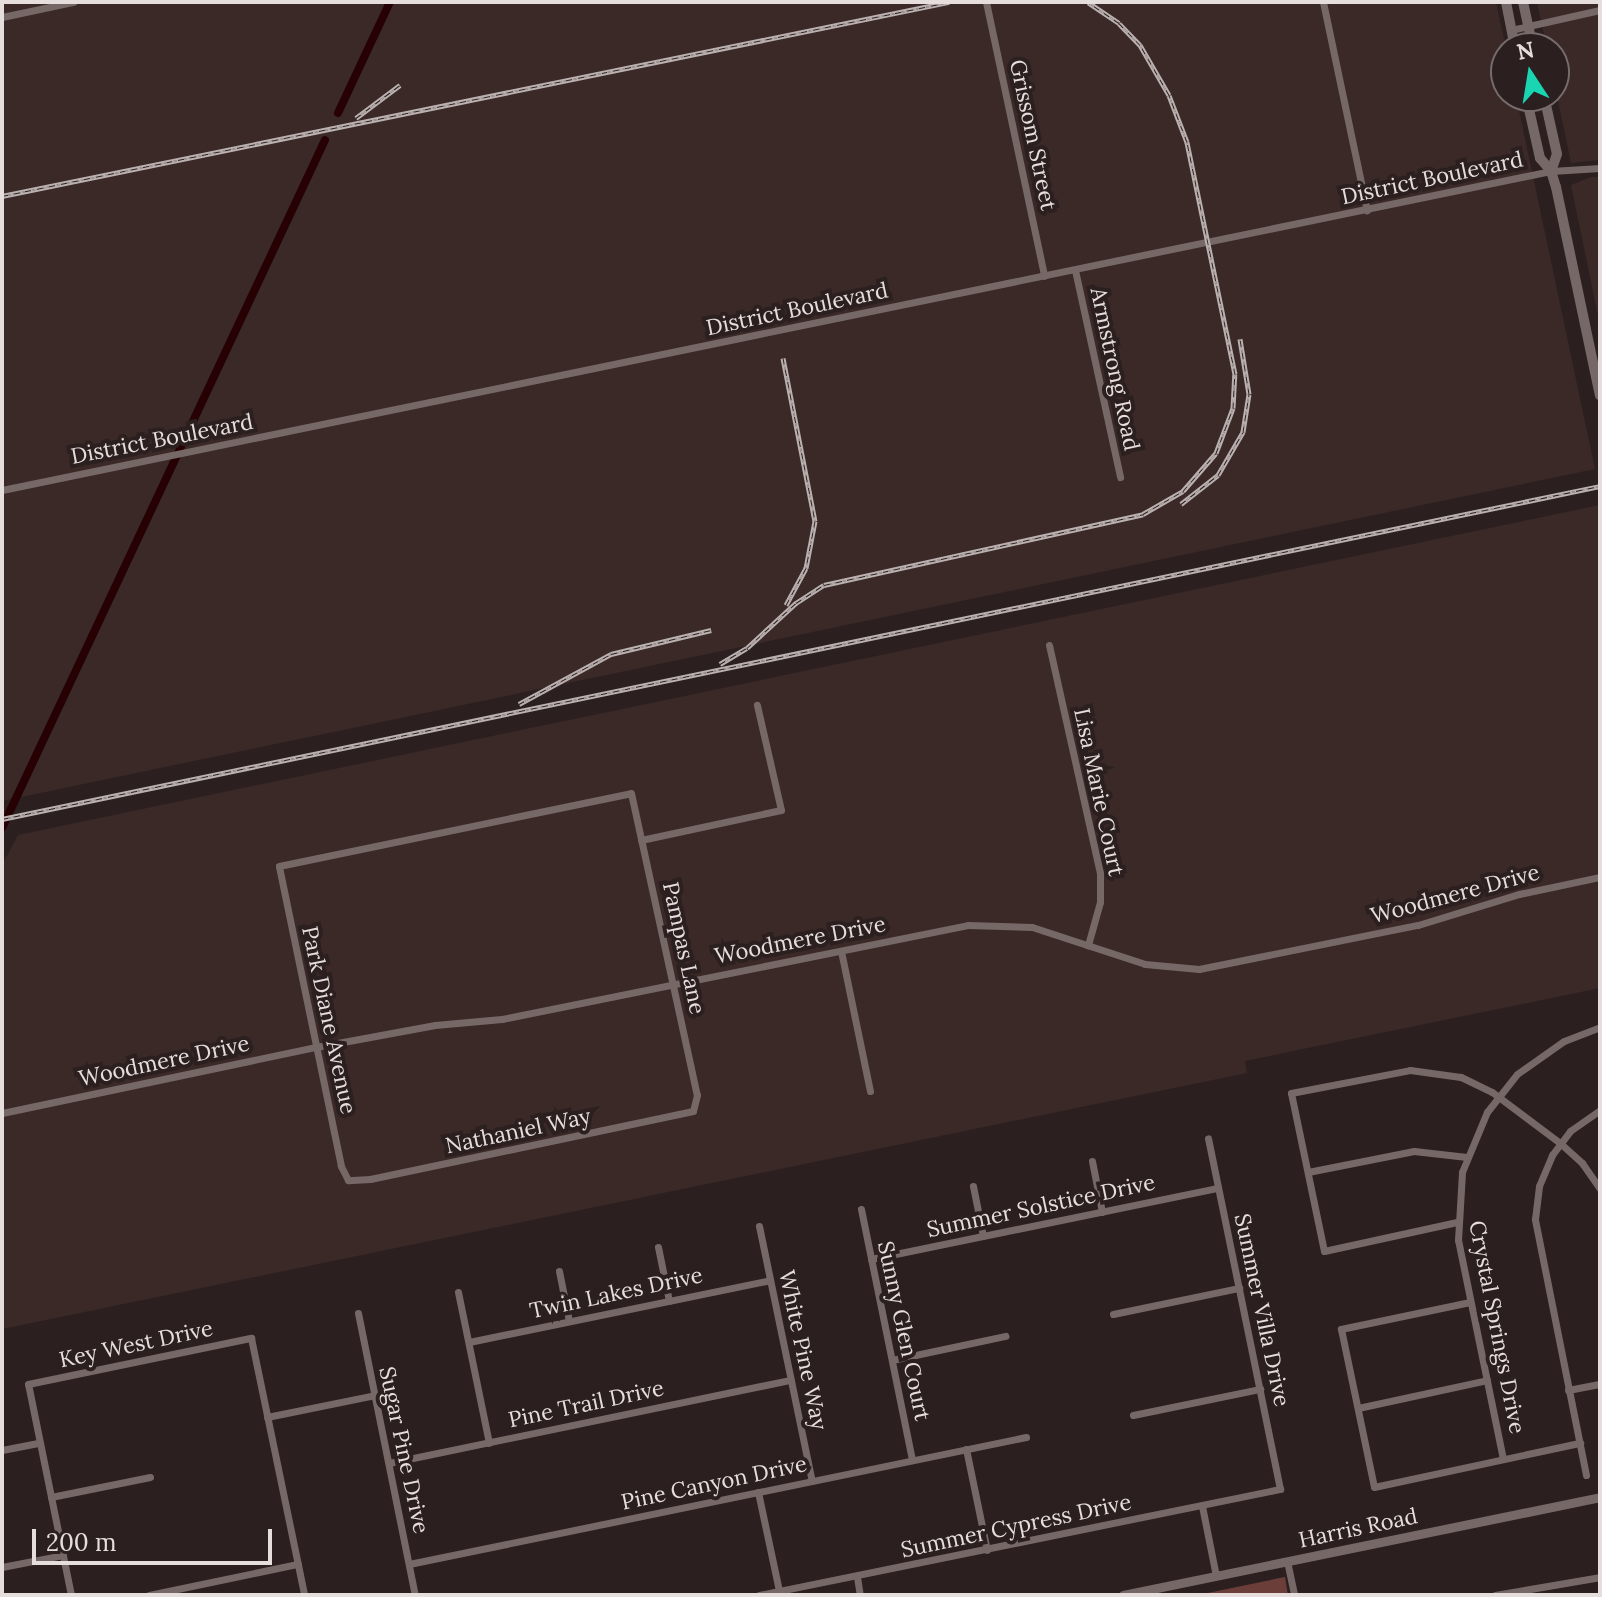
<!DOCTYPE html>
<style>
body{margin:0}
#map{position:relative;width:1602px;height:1597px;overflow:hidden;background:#2b201f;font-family:Lora,serif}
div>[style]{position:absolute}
.built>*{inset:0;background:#3a2927}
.green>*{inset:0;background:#6b3e3a}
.canal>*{height:8px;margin:-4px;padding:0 4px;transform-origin:4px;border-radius:4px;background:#260002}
.minor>*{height:7px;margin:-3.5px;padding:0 3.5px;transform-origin:3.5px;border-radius:3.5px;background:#766866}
.tertiary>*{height:9px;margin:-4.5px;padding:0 4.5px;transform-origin:4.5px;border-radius:4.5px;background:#766866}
.secondary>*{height:10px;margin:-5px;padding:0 5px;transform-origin:5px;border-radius:5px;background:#766866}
.rail>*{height:5px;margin-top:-2.5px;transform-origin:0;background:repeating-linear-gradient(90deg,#2b201f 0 6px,#bab1b0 0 12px);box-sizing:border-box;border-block:2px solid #bab1b0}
span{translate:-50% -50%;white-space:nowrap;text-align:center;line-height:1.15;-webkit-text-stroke:8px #2b201f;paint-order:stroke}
.street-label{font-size:22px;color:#e6dedd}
.frame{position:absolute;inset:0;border:4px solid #e6dedd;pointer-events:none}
.north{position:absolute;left:1490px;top:32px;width:80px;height:80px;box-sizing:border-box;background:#2b201f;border:2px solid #766c6b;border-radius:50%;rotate:348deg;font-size:22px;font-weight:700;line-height:32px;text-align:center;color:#e6dedd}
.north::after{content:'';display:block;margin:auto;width:28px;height:36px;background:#1ad5b2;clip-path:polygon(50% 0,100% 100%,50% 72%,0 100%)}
.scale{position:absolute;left:32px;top:1529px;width:240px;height:36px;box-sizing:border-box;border:4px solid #e6dedd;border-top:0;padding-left:10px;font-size:24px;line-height:28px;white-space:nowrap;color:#e6dedd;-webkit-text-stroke:6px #2b201f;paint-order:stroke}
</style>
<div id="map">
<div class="built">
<div style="clip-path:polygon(2px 2px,1496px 2px,1506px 48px,1506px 96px,1516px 96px,1595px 469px,2px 801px)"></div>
<div style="clip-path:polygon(1537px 2px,1600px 2px,1600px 160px,1571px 163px,1554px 82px,1554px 48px,1547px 48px)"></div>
<div style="clip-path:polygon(1591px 177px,1600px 177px,1599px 321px,1571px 185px)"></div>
<div style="clip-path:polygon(1600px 505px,1600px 988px,1245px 1061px,1247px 1073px,2px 1329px,2px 865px,18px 835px)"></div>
</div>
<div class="green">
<div style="clip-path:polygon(1285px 1577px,1288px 1595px,1198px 1595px)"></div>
</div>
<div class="canal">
<div style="left:338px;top:113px;width:123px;rotate:-64.9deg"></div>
<div style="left:2px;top:828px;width:760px;rotate:-64.85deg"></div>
</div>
<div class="minor">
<div style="left:986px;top:2px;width:280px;rotate:78deg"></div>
<div style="left:1323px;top:2px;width:213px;rotate:78.1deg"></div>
<div style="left:2px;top:17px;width:73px;rotate:-11.9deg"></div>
<div style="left:1511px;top:30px;width:91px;rotate:-12.7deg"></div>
<div style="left:1075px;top:270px;width:212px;rotate:77.7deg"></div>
<div style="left:2px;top:490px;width:1582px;rotate:-11.64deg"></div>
<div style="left:1551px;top:171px;width:49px;rotate:-3.5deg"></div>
<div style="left:1049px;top:645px;width:234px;rotate:77.4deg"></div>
<div style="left:1100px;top:873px;width:29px;rotate:90deg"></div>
<div style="left:1100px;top:902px;width:45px;rotate:105.6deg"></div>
<div style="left:631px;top:793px;width:309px;rotate:77.7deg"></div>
<div style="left:697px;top:1095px;width:16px;rotate:104deg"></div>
<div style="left:693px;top:1111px;width:330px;rotate:168.1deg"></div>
<div style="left:370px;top:1179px;width:22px;rotate:177deg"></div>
<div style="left:348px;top:1180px;width:16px;rotate:-117deg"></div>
<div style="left:341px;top:1166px;width:306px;rotate:-101.7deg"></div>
<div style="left:279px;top:866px;width:359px;rotate:-11.7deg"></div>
<div style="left:641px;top:840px;width:143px;rotate:-12.1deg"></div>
<div style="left:781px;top:810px;width:108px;rotate:-102.9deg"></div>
<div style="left:841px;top:951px;width:143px;rotate:78.3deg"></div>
<div style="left:2px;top:1113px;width:321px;rotate:-11.9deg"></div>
<div style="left:316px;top:1047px;width:121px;rotate:-10.5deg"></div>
<div style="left:435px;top:1025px;width:67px;rotate:-5.1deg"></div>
<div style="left:502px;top:1019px;width:475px;rotate:-11.4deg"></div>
<div style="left:968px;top:925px;width:64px;rotate:1.8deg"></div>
<div style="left:1032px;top:927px;width:119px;rotate:18.1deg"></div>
<div style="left:1145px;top:964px;width:54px;rotate:5.3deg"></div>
<div style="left:1199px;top:969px;width:223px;rotate:-11.4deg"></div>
<div style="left:1418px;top:925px;width:106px;rotate:-17.1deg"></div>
<div style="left:1519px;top:894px;width:83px;rotate:-11.9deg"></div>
<div style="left:1092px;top:1161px;width:52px;rotate:78.9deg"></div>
<div style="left:1308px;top:1172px;width:108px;rotate:-11.2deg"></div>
<div style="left:1414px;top:1151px;width:53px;rotate:6.5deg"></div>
<div style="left:973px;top:1186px;width:51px;rotate:78.7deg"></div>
<div style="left:861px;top:1209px;width:256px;rotate:78.5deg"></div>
<div style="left:1457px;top:1222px;width:136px;rotate:167.7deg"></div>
<div style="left:1324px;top:1251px;width:161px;rotate:-101.8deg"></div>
<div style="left:1291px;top:1093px;width:121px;rotate:-10.9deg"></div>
<div style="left:1410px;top:1070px;width:51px;rotate:7.8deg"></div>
<div style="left:1461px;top:1077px;width:34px;rotate:26deg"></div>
<div style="left:1492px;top:1092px;width:85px;rotate:36.9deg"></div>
<div style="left:1560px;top:1143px;width:30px;rotate:42deg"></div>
<div style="left:1582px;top:1163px;width:32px;rotate:55deg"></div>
<div style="left:759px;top:1226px;width:260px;rotate:78.3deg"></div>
<div style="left:658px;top:1247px;width:55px;rotate:78.5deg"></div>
<div style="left:871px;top:1259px;width:354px;rotate:-11.6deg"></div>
<div style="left:559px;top:1271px;width:51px;rotate:78.7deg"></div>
<div style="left:458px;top:1292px;width:154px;rotate:78.4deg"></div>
<div style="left:1470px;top:1302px;width:132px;rotate:168.2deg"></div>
<div style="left:1341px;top:1329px;width:161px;rotate:78.2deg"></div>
<div style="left:1374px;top:1487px;width:211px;rotate:-12.1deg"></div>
<div style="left:358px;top:1313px;width:288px;rotate:78.6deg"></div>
<div style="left:1113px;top:1314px;width:129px;rotate:-11.7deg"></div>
<div style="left:469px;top:1342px;width:307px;rotate:-11.6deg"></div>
<div style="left:892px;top:1360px;width:116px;rotate:-12deg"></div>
<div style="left:1568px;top:1390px;width:33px;rotate:-11deg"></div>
<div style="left:1358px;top:1408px;width:132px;rotate:-12.2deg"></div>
<div style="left:1133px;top:1415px;width:130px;rotate:-11.6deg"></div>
<div style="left:267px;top:1417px;width:110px;rotate:-11.5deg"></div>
<div style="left:966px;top:1449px;width:103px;rotate:78.3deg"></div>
<div style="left:2px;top:1450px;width:38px;rotate:-11deg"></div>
<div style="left:1503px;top:1459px;width:224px;rotate:-101.6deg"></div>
<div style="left:1458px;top:1240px;width:68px;rotate:-86.6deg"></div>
<div style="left:1462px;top:1172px;width:65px;rotate:-67.4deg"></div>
<div style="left:1487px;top:1112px;width:48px;rotate:-51.7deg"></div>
<div style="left:1517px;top:1074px;width:57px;rotate:-35.1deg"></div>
<div style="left:1564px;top:1041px;width:39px;rotate:-21deg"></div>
<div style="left:389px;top:1463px;width:410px;rotate:-11.7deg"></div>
<div style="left:1586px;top:1475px;width:261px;rotate:-101.3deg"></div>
<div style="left:1535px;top:1219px;width:33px;rotate:-83deg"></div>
<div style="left:1539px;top:1186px;width:34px;rotate:-67deg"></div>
<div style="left:1552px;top:1155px;width:30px;rotate:-53deg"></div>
<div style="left:1570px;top:1131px;width:37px;rotate:-35deg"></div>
<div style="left:758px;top:1492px;width:101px;rotate:78deg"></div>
<div style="left:51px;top:1497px;width:101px;rotate:-11.4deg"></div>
<div style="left:1202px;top:1506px;width:71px;rotate:78.7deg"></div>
<div style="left:1287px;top:1561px;width:35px;rotate:78deg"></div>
<div style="left:409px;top:1564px;width:630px;rotate:-11.63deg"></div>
<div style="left:2px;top:1567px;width:62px;rotate:-11.1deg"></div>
<div style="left:857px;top:1577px;width:18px;rotate:81deg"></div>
<div style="left:71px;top:1595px;width:215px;rotate:-101.5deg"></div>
<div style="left:28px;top:1384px;width:228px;rotate:-11.7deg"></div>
<div style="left:251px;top:1338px;width:262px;rotate:78.3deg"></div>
<div style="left:149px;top:1595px;width:152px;rotate:-11.8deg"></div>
<div style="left:759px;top:1595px;width:532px;rotate:-11.5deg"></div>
<div style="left:1280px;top:1489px;width:358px;rotate:-101.6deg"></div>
<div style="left:1495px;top:1595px;width:107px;rotate:-9.7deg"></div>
</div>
<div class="tertiary">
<div style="left:1123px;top:1595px;width:487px;rotate:-11.6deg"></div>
</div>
<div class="secondary">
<div style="left:1506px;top:2px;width:47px;rotate:78.9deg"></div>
<div style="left:1523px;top:2px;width:47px;rotate:77.7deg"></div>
<div style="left:1526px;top:96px;width:64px;rotate:77.3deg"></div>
<div style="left:1540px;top:158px;width:17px;rotate:50deg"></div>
<div style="left:1551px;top:171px;width:17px;rotate:73deg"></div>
<div style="left:1556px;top:187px;width:213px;rotate:78.1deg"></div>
<div style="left:1544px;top:96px;width:59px;rotate:77.4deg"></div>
<div style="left:1557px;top:154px;width:18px;rotate:109deg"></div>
</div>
<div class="rail">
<div style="left:356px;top:118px;width:55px;rotate:-36.9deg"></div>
<div style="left:2px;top:196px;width:967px;rotate:-11.58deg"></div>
<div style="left:783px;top:358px;width:166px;rotate:78.9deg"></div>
<div style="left:815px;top:521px;width:48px;rotate:100.8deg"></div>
<div style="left:806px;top:568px;width:42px;rotate:118.4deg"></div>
<div style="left:1181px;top:504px;width:47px;rotate:-38.1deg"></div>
<div style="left:1218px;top:475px;width:50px;rotate:-59.8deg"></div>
<div style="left:1243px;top:432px;width:38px;rotate:-81deg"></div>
<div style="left:1249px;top:394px;width:56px;rotate:-99.3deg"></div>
<div style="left:720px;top:664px;width:31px;rotate:-31deg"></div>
<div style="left:747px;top:648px;width:67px;rotate:-42.6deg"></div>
<div style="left:796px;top:603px;width:33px;rotate:-33deg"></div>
<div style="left:824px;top:585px;width:327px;rotate:-12.5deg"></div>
<div style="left:1143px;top:514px;width:46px;rotate:-29.9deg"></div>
<div style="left:1183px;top:491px;width:50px;rotate:-49deg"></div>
<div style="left:1216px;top:453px;width:48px;rotate:-69.3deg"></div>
<div style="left:1233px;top:408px;width:34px;rotate:-87deg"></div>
<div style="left:1235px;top:374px;width:237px;rotate:-101.7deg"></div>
<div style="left:1187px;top:142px;width:50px;rotate:-111deg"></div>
<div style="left:1169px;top:95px;width:58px;rotate:-120.1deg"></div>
<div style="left:1140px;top:45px;width:30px;rotate:-134deg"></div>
<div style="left:1119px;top:23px;width:37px;rotate:-146deg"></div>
<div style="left:519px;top:704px;width:105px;rotate:-28.5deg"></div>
<div style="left:611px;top:654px;width:103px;rotate:-13.5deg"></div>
<div style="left:2px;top:819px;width:1632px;rotate:-11.77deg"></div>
</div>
<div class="street-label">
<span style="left:1033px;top:135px;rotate:78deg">Grissom Street</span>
<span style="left:1432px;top:178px;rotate:-12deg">District Boulevard</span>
<span style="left:797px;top:309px;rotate:-12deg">District Boulevard</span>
<span style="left:1115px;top:369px;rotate:78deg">Armstrong Road</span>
<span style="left:162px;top:439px;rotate:-11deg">District Boulevard</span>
<span style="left:1099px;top:792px;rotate:78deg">Lisa Marie Court</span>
<span style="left:1455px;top:894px;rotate:-15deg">Woodmere Drive</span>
<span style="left:800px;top:940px;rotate:-11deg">Woodmere Drive</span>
<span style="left:684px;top:948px;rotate:78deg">Pampas Lane</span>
<span style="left:329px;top:1020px;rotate:78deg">Park Diane Avenue</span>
<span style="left:164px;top:1061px;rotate:-12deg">Woodmere Drive</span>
<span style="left:518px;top:1131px;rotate:-12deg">Nathaniel Way</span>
<span style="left:1041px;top:1206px;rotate:-12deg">Summer Solstice Drive</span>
<span style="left:616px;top:1293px;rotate:-12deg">Twin Lakes Drive</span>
<span style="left:1262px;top:1310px;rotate:78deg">Summer Villa Drive</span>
<span style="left:1497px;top:1327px;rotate:79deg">Crystal Springs Drive</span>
<span style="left:904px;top:1331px;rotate:78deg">Sunny Glen Court</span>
<span style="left:136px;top:1344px;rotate:-12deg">Key West Drive</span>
<span style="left:803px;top:1350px;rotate:78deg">White Pine Way</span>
<span style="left:586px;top:1404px;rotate:-12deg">Pine Trail Drive</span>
<span style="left:404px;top:1450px;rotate:78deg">Sugar Pine Drive</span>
<span style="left:714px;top:1483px;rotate:-12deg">Pine Canyon Drive</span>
<span style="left:1016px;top:1526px;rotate:-12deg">Summer Cypress Drive</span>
<span style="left:1358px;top:1528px;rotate:-12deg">Harris Road</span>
</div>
<div class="frame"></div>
<div class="north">N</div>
<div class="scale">200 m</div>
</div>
